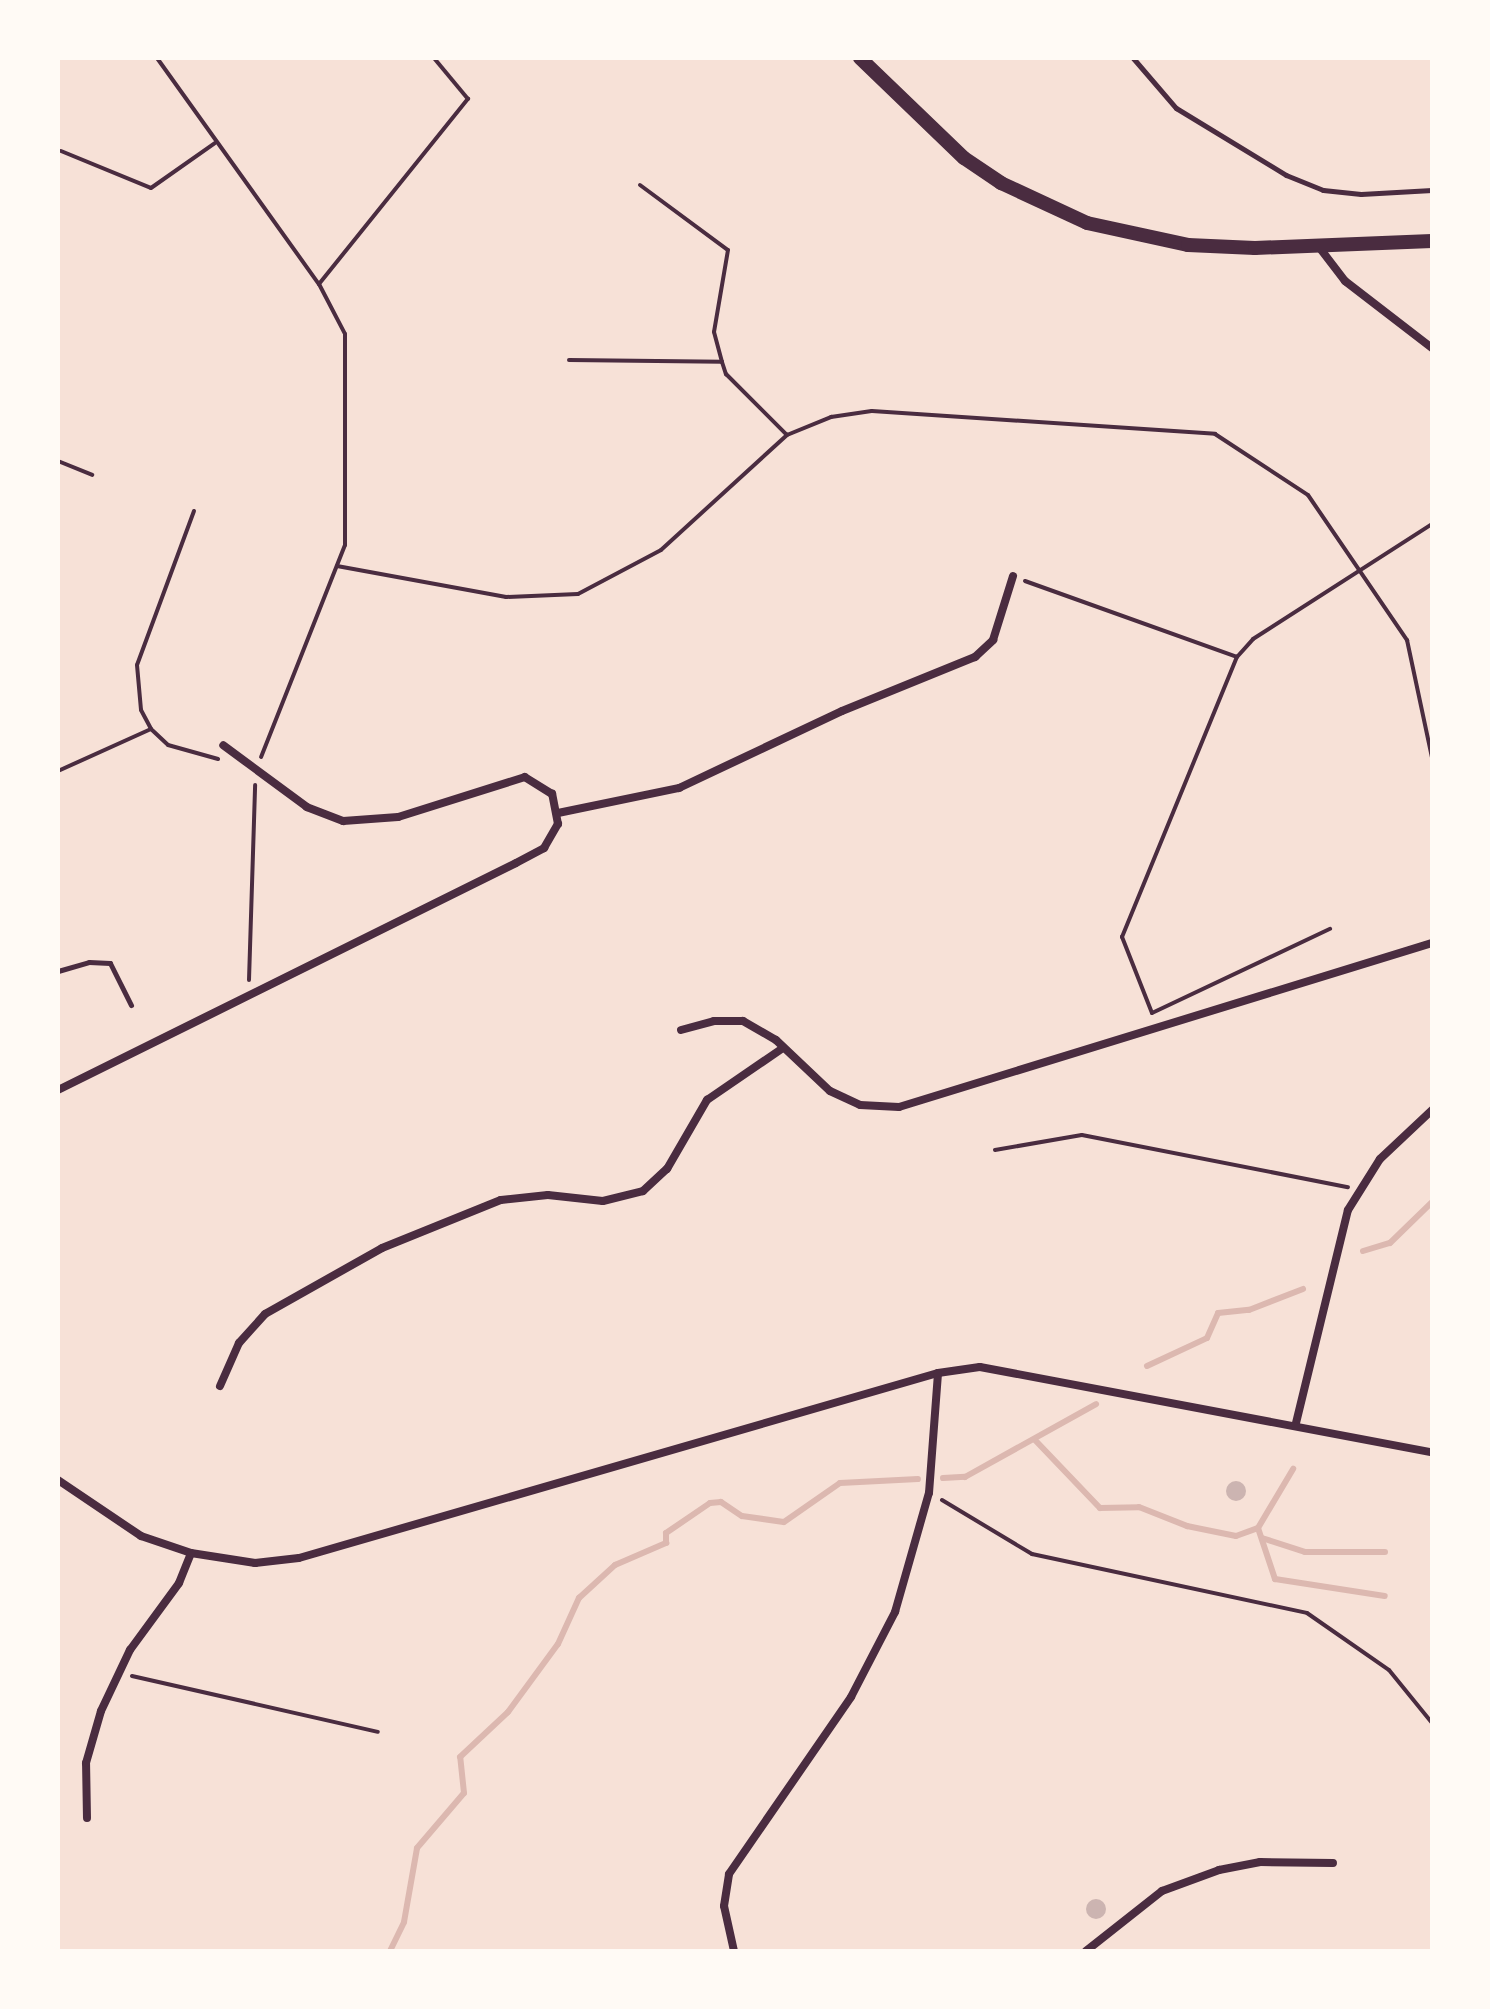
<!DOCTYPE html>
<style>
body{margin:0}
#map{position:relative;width:1490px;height:2009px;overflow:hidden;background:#f7e1d7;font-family:"PT Sans",sans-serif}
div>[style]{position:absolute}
.stream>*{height:6px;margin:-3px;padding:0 3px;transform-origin:3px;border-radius:3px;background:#dcb8b0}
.building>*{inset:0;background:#ccb4b1}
.round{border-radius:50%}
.path>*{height:4px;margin:-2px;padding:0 2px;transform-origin:2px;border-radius:2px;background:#4a2c40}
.service>*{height:5px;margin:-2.5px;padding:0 2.5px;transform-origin:2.5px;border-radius:2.5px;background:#4a2c40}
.minor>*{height:8px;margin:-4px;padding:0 4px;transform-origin:4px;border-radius:4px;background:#4a2c40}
.tertiary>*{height:14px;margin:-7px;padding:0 7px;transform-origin:7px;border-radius:7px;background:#4a2c40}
span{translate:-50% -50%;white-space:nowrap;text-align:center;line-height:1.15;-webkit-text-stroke:8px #fffaf5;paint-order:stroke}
.frame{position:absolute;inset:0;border:60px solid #fffaf5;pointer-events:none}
</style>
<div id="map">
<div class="stream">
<div style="left:1363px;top:1251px;width:28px;rotate:-17deg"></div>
<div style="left:1390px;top:1243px;width:59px;rotate:-44.3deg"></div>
<div style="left:1147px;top:1366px;width:66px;rotate:-25deg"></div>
<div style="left:1207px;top:1338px;width:27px;rotate:-66deg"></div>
<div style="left:1218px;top:1313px;width:31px;rotate:-6deg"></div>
<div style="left:1249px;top:1310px;width:58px;rotate:-21.3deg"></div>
<div style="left:1035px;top:1440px;width:94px;rotate:46.3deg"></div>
<div style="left:1100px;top:1508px;width:39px;rotate:-1deg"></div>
<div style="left:1139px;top:1507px;width:52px;rotate:21.6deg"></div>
<div style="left:1187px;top:1526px;width:50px;rotate:11.5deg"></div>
<div style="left:1236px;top:1536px;width:23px;rotate:-20deg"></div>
<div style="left:1258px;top:1528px;width:69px;rotate:-59.3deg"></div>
<div style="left:943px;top:1478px;width:22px;rotate:-3deg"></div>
<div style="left:965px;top:1477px;width:150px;rotate:-29.1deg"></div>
<div style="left:1258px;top:1528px;width:54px;rotate:71.6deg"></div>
<div style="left:1275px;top:1579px;width:111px;rotate:8.8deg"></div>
<div style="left:1262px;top:1538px;width:45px;rotate:18deg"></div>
<div style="left:1305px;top:1552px;width:80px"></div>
<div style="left:390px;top:1951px;width:32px;rotate:-64deg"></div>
<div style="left:404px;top:1922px;width:75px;rotate:-80deg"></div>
<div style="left:417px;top:1848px;width:72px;rotate:-49.5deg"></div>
<div style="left:464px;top:1793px;width:36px;rotate:-96deg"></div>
<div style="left:460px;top:1757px;width:66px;rotate:-43.2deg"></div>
<div style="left:508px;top:1712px;width:84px;rotate:-53.7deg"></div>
<div style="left:558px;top:1644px;width:51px;rotate:-65.5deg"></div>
<div style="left:579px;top:1598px;width:49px;rotate:-42.5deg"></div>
<div style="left:615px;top:1565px;width:56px;rotate:-23.3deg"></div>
<div style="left:666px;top:1543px;width:10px;rotate:-90deg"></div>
<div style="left:666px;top:1533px;width:53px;rotate:-34.3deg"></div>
<div style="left:710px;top:1503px;width:11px;rotate:-5deg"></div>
<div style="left:721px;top:1502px;width:25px;rotate:34deg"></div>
<div style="left:742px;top:1516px;width:42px;rotate:8.1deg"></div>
<div style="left:784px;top:1522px;width:68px;rotate:-34.9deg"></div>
<div style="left:840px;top:1483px;width:78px;rotate:-2.9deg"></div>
</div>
<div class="building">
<div class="round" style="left:1226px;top:1481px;width:20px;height:20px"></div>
<div class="round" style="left:1086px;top:1899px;width:20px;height:20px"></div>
</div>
<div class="path">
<div style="left:157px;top:58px;width:278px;rotate:54.4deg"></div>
<div style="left:319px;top:284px;width:56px;rotate:62.5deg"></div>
<div style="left:345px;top:334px;width:211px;rotate:90deg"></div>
<div style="left:345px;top:545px;width:228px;rotate:111.6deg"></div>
<div style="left:61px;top:151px;width:97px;rotate:22.3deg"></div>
<div style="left:151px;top:188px;width:78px;rotate:-35.1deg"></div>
<div style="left:640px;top:185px;width:109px;rotate:36.5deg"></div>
<div style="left:728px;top:250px;width:83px;rotate:99.7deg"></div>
<div style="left:714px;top:332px;width:31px;rotate:75deg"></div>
<div style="left:722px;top:362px;width:13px;rotate:72deg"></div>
<div style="left:726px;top:374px;width:86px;rotate:45deg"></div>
<div style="left:319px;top:284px;width:238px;rotate:-51.2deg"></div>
<div style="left:468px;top:99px;width:53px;rotate:-129.7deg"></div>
<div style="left:569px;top:360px;width:153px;rotate:0.7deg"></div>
<div style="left:58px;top:461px;width:37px;rotate:22deg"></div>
<div style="left:194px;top:511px;width:164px;rotate:110.3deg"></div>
<div style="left:137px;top:665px;width:45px;rotate:84.9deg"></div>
<div style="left:141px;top:710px;width:21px;rotate:62deg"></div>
<div style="left:151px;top:729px;width:23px;rotate:43deg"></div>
<div style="left:168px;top:745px;width:52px;rotate:15.6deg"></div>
<div style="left:337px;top:566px;width:172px;rotate:10.4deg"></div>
<div style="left:506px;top:597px;width:72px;rotate:-2.4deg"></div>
<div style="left:578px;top:594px;width:94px;rotate:-27.9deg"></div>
<div style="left:661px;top:550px;width:171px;rotate:-42.4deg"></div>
<div style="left:787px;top:435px;width:48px;rotate:-22.2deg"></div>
<div style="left:831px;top:417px;width:41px;rotate:-8.3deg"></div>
<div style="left:872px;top:411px;width:344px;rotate:3.8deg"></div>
<div style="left:1215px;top:434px;width:111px;rotate:33.3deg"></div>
<div style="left:1308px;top:495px;width:176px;rotate:55.7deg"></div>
<div style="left:1407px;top:640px;width:121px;rotate:78deg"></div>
<div style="left:1025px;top:581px;width:225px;rotate:19.7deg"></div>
<div style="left:58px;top:771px;width:102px;rotate:-24.3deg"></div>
<div style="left:249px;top:980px;width:195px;rotate:-88.2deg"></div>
<div style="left:1152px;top:1013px;width:82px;rotate:-111.5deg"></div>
<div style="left:1122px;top:937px;width:303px;rotate:-67.7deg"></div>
<div style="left:1237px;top:657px;width:24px;rotate:-48deg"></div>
<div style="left:1253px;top:639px;width:213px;rotate:-32.7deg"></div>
<div style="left:1152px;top:1013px;width:197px;rotate:-25.3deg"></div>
<div style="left:995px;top:1150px;width:88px;rotate:-9.8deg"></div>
<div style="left:1082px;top:1135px;width:271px;rotate:11.1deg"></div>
<div style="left:942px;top:1500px;width:105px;rotate:31deg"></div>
<div style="left:1032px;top:1554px;width:281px;rotate:12.1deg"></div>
<div style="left:1307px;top:1613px;width:100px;rotate:34.8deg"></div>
<div style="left:1389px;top:1670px;width:68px;rotate:50.9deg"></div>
<div style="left:132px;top:1676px;width:252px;rotate:12.8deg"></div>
</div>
<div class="service">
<div style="left:1133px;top:58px;width:66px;rotate:49.3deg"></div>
<div style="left:1176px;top:108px;width:129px;rotate:31.3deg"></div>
<div style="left:1286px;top:175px;width:40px;rotate:22deg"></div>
<div style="left:1323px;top:190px;width:38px;rotate:6deg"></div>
<div style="left:1361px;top:194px;width:71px;rotate:-3.2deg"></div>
<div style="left:58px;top:971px;width:32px;rotate:-16deg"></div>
<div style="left:89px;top:962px;width:21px;rotate:3deg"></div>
<div style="left:110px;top:963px;width:47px;rotate:63.4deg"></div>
</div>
<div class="minor">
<div style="left:1319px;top:247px;width:43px;rotate:52.6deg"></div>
<div style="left:1345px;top:281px;width:110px;rotate:37.6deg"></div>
<div style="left:558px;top:813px;width:124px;rotate:-11.7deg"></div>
<div style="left:679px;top:788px;width:180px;rotate:-25.3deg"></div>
<div style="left:842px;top:711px;width:144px;rotate:-22.1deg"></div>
<div style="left:975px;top:657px;width:25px;rotate:-43deg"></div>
<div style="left:993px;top:640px;width:67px;rotate:-72.6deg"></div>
<div style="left:681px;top:1030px;width:34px;rotate:-15deg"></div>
<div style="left:714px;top:1021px;width:29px"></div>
<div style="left:743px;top:1021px;width:38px;rotate:30deg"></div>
<div style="left:776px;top:1040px;width:74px;rotate:43.4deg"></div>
<div style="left:830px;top:1091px;width:33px;rotate:25deg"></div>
<div style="left:860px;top:1105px;width:39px;rotate:3deg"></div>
<div style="left:899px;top:1107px;width:558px;rotate:-17.1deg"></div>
<div style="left:58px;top:1090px;width:511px;rotate:-26.36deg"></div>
<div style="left:516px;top:863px;width:32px;rotate:-28deg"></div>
<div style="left:544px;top:848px;width:28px;rotate:-60deg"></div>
<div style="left:558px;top:824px;width:31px;rotate:-101deg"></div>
<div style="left:552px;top:794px;width:32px;rotate:-148deg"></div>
<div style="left:525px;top:777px;width:133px;rotate:162.5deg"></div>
<div style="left:398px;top:817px;width:55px;rotate:175.8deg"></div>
<div style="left:343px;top:821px;width:39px;rotate:-159deg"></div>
<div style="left:307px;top:807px;width:104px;rotate:-143.6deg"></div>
<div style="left:220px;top:1386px;width:47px;rotate:-66.2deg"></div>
<div style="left:239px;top:1343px;width:39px;rotate:-48deg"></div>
<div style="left:265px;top:1314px;width:134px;rotate:-29.4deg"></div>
<div style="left:382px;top:1248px;width:128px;rotate:-22deg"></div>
<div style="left:501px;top:1200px;width:47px;rotate:-6.1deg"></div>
<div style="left:548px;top:1195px;width:55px;rotate:6.2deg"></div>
<div style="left:603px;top:1201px;width:41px;rotate:-14deg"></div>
<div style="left:643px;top:1191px;width:33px;rotate:-43deg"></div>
<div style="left:667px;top:1169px;width:80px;rotate:-59.9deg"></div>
<div style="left:707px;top:1100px;width:92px;rotate:-34.4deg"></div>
<div style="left:1296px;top:1423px;width:219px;rotate:-76.3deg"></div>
<div style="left:1348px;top:1210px;width:60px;rotate:-57.9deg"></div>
<div style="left:1380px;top:1159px;width:71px;rotate:-43.3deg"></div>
<div style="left:58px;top:1480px;width:100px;rotate:34deg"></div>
<div style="left:141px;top:1536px;width:53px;rotate:18.8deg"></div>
<div style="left:191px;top:1553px;width:65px;rotate:8.9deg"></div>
<div style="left:255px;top:1563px;width:44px;rotate:-6.5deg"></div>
<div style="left:299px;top:1558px;width:665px;rotate:-16.15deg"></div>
<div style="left:938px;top:1373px;width:42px;rotate:-8.1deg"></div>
<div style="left:980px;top:1367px;width:460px;rotate:10.7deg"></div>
<div style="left:87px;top:1818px;width:55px;rotate:-91deg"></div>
<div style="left:86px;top:1763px;width:54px;rotate:-73.9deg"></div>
<div style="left:101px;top:1711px;width:68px;rotate:-64.6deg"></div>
<div style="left:130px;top:1650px;width:83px;rotate:-53.8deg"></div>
<div style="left:179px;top:1583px;width:32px;rotate:-68deg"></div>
<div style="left:734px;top:1951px;width:46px;rotate:-102.5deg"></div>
<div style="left:724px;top:1906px;width:32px;rotate:-81deg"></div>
<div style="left:729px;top:1874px;width:215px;rotate:-55.4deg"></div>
<div style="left:851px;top:1697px;width:96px;rotate:-62.6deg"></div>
<div style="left:895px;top:1612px;width:124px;rotate:-74.1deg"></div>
<div style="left:929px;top:1493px;width:120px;rotate:-85.7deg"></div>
<div style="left:1086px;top:1951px;width:97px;rotate:-38.3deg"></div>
<div style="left:1162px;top:1891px;width:61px;rotate:-20.2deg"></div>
<div style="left:1219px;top:1870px;width:42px;rotate:-11deg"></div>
<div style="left:1260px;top:1862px;width:73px;rotate:0.8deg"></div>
</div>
<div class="tertiary">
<div style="left:860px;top:58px;width:144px;rotate:43.9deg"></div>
<div style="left:964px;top:158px;width:45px;rotate:34deg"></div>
<div style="left:1001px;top:183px;width:95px;rotate:24.9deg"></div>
<div style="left:1087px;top:223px;width:103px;rotate:12.3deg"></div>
<div style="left:1188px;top:245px;width:67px;rotate:2.6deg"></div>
<div style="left:1255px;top:248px;width:177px;rotate:-2.3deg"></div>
</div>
<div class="frame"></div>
</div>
